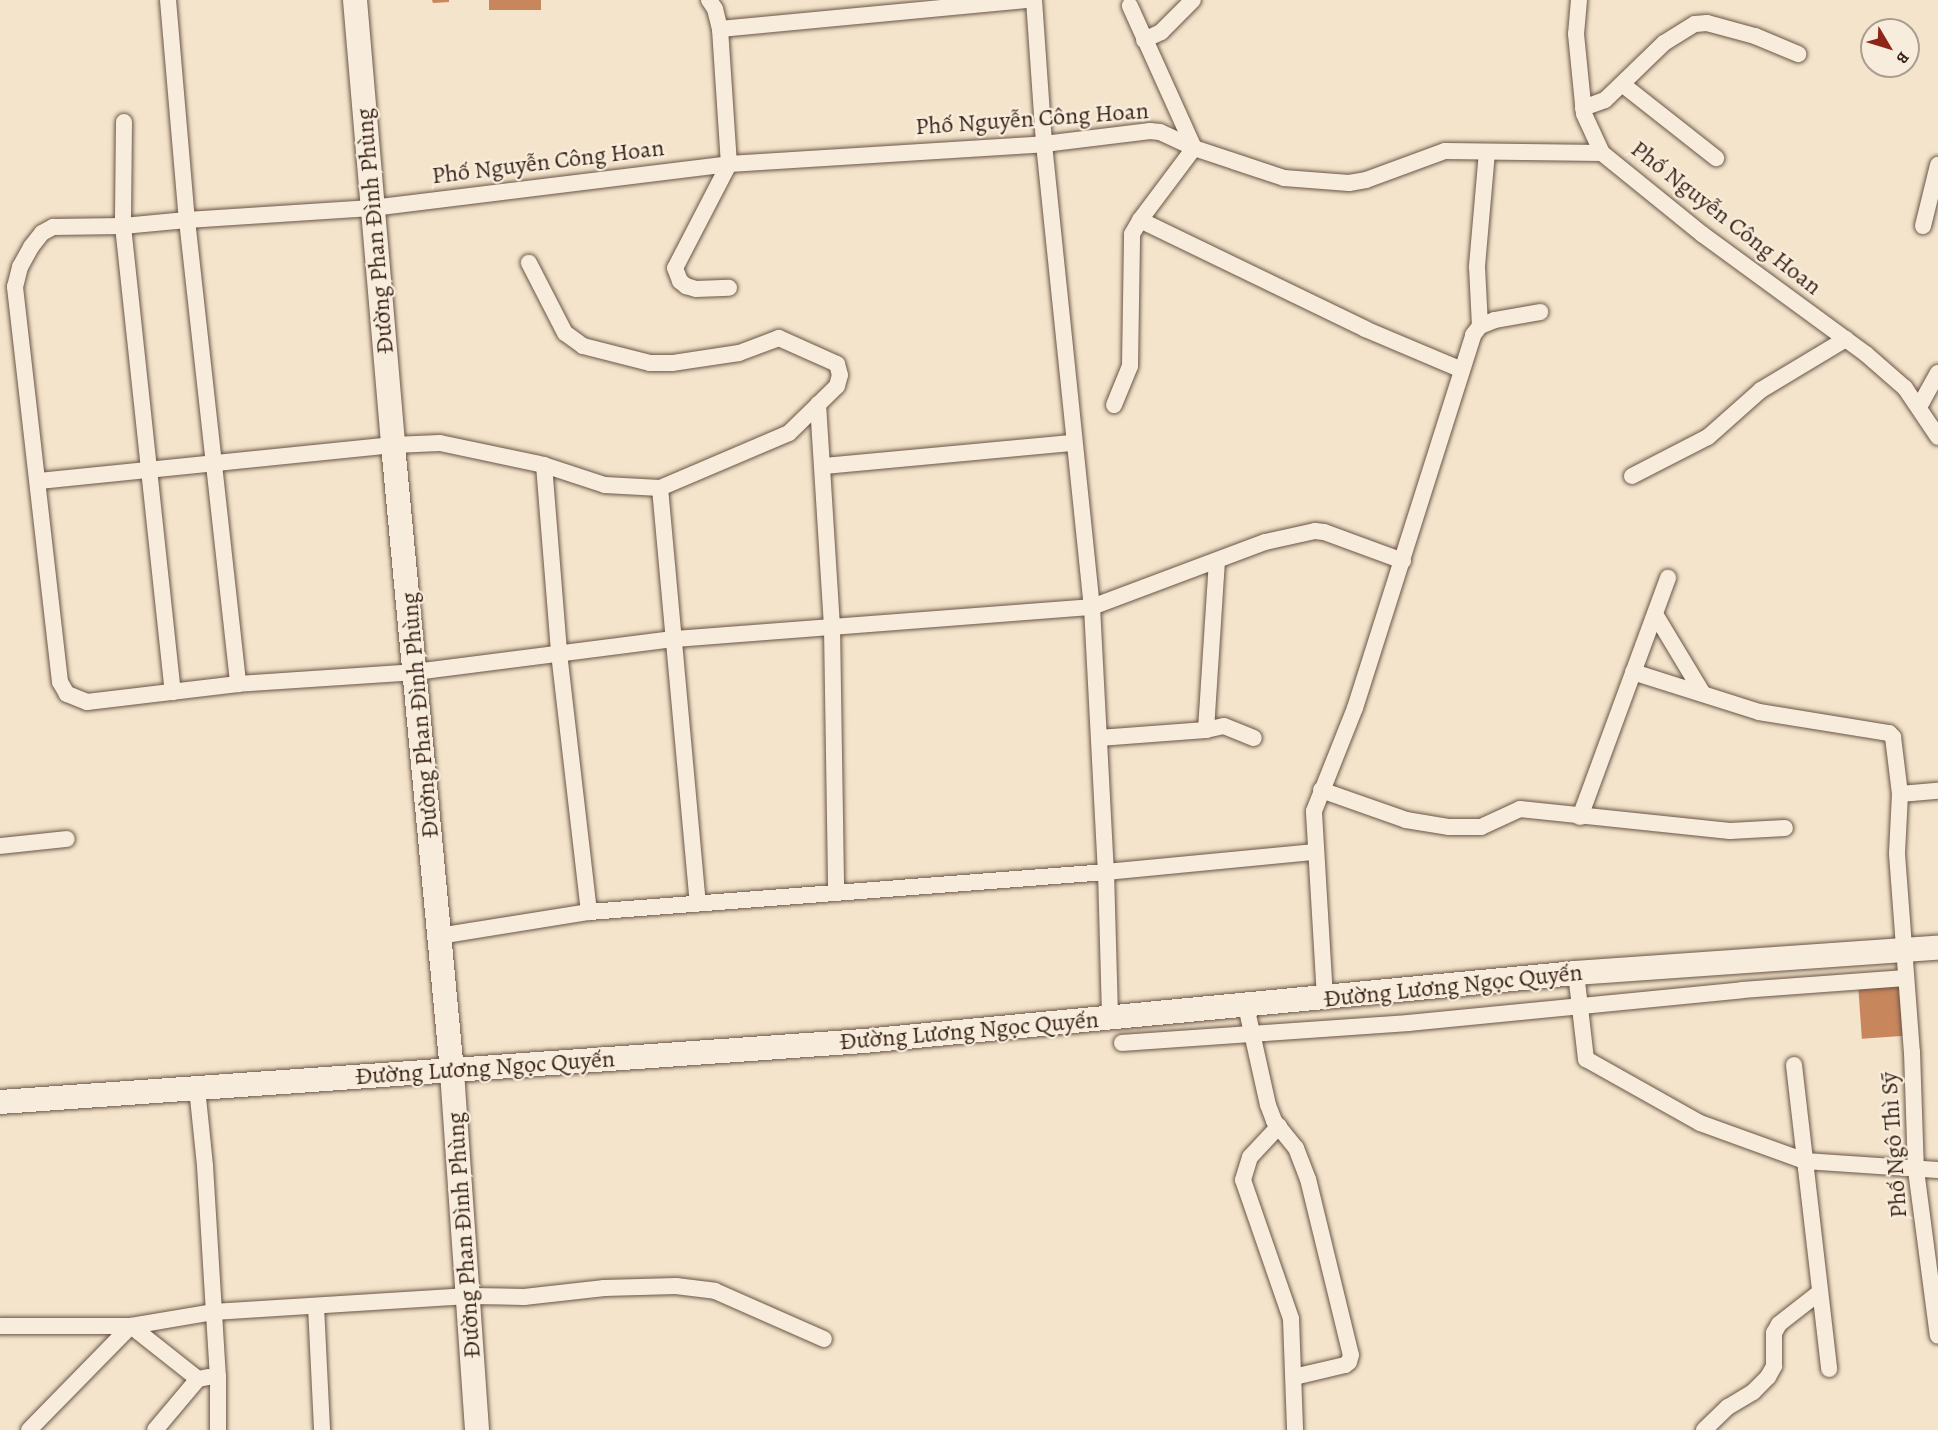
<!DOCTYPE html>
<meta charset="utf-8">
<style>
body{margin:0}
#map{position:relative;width:1938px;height:1430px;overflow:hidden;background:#f4e4cb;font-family:Alegreya,serif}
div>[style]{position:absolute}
.building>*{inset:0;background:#c8865d;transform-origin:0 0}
.roads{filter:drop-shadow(0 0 2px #695546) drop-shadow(0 0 2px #695546)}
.street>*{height:16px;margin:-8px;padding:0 8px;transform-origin:8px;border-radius:8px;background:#f8eddd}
.secondary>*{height:24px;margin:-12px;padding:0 12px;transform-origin:12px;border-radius:12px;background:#f8eddd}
span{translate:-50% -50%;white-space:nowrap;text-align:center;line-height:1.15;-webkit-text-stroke:4.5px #f8eddd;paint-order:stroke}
.street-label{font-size:24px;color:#3b251a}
.north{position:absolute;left:1860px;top:18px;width:60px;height:60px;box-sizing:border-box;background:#f8eddd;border:2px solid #ac9d8f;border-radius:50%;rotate:128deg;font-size:16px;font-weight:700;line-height:24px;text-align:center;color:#3b251a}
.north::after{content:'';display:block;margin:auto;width:21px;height:27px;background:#8f2418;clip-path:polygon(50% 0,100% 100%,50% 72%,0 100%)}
</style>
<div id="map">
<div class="building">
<div style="clip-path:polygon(432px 0,449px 0,449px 2px,433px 3px)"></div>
<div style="left:489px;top:0;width:52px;height:10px"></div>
<div style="left:1901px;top:982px;width:54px;height:43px;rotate:86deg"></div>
</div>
<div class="roads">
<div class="street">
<div style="left:168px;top:0;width:221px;rotate:85.1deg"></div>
<div style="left:187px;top:220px;width:467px;rotate:83.7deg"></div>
<div style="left:709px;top:0;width:11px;rotate:56deg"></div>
<div style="left:715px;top:9px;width:21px;rotate:76deg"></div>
<div style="left:720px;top:29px;width:135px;rotate:86.2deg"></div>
<div style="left:729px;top:164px;width:117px;rotate:117.4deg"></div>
<div style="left:675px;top:268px;width:14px;rotate:69deg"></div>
<div style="left:680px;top:281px;width:8px;rotate:40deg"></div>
<div style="left:686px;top:286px;width:10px;rotate:17deg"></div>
<div style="left:696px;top:289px;width:33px;rotate:-2deg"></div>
<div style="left:1034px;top:0;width:144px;rotate:86deg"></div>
<div style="left:1044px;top:144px;width:465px;rotate:84.1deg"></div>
<div style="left:1092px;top:607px;width:265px;rotate:87deg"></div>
<div style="left:1106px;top:872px;width:146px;rotate:88.4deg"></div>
<div style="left:1579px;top:0;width:34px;rotate:95deg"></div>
<div style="left:1576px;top:34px;width:80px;rotate:84.3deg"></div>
<div style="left:1584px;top:114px;width:43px;rotate:65.2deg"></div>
<div style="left:720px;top:29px;width:310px;rotate:-5.4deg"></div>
<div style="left:1144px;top:40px;width:19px;rotate:-25deg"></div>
<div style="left:1161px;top:32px;width:45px;rotate:-45deg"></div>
<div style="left:1622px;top:84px;width:120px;rotate:38.2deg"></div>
<div style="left:1583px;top:108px;width:23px;rotate:-20deg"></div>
<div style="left:1605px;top:100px;width:82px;rotate:-44deg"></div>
<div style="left:1664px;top:43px;width:36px;rotate:-32deg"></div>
<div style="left:1695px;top:24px;width:12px;rotate:-5deg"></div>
<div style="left:1707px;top:23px;width:50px;rotate:15.2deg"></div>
<div style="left:1755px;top:36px;width:47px;rotate:22.7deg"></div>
<div style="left:124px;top:122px;width:104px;rotate:90.6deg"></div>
<div style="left:123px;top:226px;width:469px;rotate:83.9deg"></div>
<div style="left:1140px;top:220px;width:250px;rotate:25.8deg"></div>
<div style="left:1365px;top:329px;width:105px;rotate:22.9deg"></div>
<div style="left:1923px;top:226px;width:63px;rotate:-76.2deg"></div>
<div style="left:1480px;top:326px;width:60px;rotate:-92.9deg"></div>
<div style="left:1477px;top:266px;width:114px;rotate:-85deg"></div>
<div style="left:818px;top:404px;width:223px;rotate:86.4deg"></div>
<div style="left:832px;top:627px;width:266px;rotate:89.1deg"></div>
<div style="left:1114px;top:405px;width:42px;rotate:-67.7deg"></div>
<div style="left:1130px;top:366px;width:132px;rotate:-89.1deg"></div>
<div style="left:1132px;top:234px;width:16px;rotate:-60deg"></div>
<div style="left:1140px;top:220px;width:90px;rotate:-53.1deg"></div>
<div style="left:1194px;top:148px;width:156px;rotate:-114.3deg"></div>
<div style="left:1919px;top:407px;width:39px;rotate:-61deg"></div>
<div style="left:544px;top:465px;width:189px;rotate:85.4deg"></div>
<div style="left:559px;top:653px;width:261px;rotate:83.4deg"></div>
<div style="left:824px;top:466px;width:251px;rotate:-5.3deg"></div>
<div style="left:1632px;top:476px;width:85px;rotate:-27.2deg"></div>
<div style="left:1708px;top:437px;width:71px;rotate:-41.6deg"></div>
<div style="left:1761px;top:390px;width:99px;rotate:-31deg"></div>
<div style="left:39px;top:481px;width:356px;rotate:-5.8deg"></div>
<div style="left:393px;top:445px;width:47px;rotate:-2.4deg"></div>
<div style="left:440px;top:443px;width:106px;rotate:11.9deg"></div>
<div style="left:544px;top:465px;width:64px;rotate:18.2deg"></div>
<div style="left:605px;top:485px;width:55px;rotate:3.1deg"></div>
<div style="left:660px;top:488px;width:140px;rotate:-23.1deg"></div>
<div style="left:789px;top:433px;width:67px;rotate:-44.4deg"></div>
<div style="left:837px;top:386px;width:11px;rotate:-75deg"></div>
<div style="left:840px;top:375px;width:11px;rotate:-105deg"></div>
<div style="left:837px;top:364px;width:64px;rotate:-155.9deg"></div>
<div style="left:779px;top:338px;width:43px;rotate:159.4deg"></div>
<div style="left:739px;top:353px;width:68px;rotate:171.5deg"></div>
<div style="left:672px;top:363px;width:22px;rotate:180deg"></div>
<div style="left:650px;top:363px;width:69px;rotate:-165.8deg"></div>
<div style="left:583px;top:346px;width:22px;rotate:-144deg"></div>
<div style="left:565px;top:333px;width:79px;rotate:-117.2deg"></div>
<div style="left:660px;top:488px;width:417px;rotate:84.8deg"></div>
<div style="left:1403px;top:561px;width:84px;rotate:-159.8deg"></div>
<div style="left:1324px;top:532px;width:9px;rotate:-174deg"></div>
<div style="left:1315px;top:531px;width:51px;rotate:167.6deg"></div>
<div style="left:1265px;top:542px;width:185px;rotate:159.4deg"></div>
<div style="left:1092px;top:607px;width:420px;rotate:175.6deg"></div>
<div style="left:673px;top:639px;width:258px;rotate:172.7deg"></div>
<div style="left:417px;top:672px;width:179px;rotate:176.2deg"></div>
<div style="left:238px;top:684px;width:152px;rotate:173.2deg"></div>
<div style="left:87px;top:702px;width:22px;rotate:-158deg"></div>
<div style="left:67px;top:694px;width:14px;rotate:-120deg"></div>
<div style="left:60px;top:682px;width:398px;rotate:-96.5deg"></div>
<div style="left:15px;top:287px;width:21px;rotate:-76deg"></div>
<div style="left:20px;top:267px;width:23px;rotate:-61deg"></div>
<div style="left:31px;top:247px;width:18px;rotate:-52deg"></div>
<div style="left:42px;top:233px;width:13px;rotate:-29deg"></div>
<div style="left:53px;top:227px;width:70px;rotate:-0.8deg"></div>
<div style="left:123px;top:226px;width:64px;rotate:-5.4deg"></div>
<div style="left:187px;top:220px;width:185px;rotate:-3.7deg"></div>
<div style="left:372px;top:208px;width:360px;rotate:-7deg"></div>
<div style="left:729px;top:164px;width:316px;rotate:-3.6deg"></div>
<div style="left:1044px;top:144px;width:107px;rotate:-7deg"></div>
<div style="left:1150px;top:131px;width:10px;rotate:6deg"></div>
<div style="left:1160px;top:132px;width:38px;rotate:25deg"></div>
<div style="left:1194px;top:148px;width:95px;rotate:18.4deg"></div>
<div style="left:1284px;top:178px;width:65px;rotate:4.4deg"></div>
<div style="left:1349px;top:183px;width:17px;rotate:-10deg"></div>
<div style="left:1366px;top:180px;width:84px;rotate:-20.2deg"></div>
<div style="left:1445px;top:151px;width:157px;rotate:0.7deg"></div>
<div style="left:1602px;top:153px;width:129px;rotate:39deg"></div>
<div style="left:1702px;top:234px;width:203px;rotate:36.2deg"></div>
<div style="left:1866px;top:354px;width:52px;rotate:41.1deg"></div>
<div style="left:1905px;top:388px;width:59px;rotate:56deg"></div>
<div style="left:1655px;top:614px;width:93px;rotate:59deg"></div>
<div style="left:1633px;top:672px;width:132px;rotate:17.6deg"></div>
<div style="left:1759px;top:712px;width:132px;rotate:9.2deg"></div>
<div style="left:1889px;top:733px;width:6px;rotate:45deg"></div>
<div style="left:1893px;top:737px;width:57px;rotate:83deg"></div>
<div style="left:1900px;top:794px;width:60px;rotate:92.9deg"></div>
<div style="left:1897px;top:854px;width:199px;rotate:85.7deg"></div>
<div style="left:1912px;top:1052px;width:118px;rotate:88.1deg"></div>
<div style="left:1916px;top:1170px;width:167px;rotate:82.5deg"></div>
<div style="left:1206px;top:730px;width:168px;rotate:-86.3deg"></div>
<div style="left:1099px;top:738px;width:107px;rotate:-4.3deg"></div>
<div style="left:1206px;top:730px;width:18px;rotate:-13deg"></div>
<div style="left:1224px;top:726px;width:32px;rotate:22deg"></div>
<div style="left:1321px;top:790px;width:90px;rotate:19.4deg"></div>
<div style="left:1406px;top:820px;width:44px;rotate:9.2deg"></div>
<div style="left:1449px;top:827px;width:32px"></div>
<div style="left:1481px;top:827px;width:43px;rotate:-24.8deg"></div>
<div style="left:1520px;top:809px;width:211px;rotate:6deg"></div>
<div style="left:1730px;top:831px;width:55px;rotate:-3.1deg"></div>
<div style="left:1900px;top:794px;width:38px;rotate:-5deg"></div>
<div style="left:1580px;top:817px;width:255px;rotate:-69.8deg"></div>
<div style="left:0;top:846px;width:67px;rotate:-6deg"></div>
<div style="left:439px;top:936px;width:152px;rotate:-9.1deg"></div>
<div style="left:589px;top:912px;width:519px;rotate:-4.42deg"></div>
<div style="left:1106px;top:872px;width:210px;rotate:-5.5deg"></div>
<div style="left:1576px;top:973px;width:87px;rotate:83.4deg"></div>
<div style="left:1586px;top:1059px;width:131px;rotate:29.3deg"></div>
<div style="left:1700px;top:1123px;width:112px;rotate:19.9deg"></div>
<div style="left:1805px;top:1161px;width:133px;rotate:3.9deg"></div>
<div style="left:1325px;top:998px;width:187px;rotate:-93.4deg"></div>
<div style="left:1314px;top:811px;width:111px;rotate:-68.3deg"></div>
<div style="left:1355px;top:708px;width:391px;rotate:-72.4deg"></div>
<div style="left:1473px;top:335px;width:11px;rotate:-52deg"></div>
<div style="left:1480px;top:326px;width:16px;rotate:-22deg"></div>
<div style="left:1495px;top:320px;width:46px;rotate:-10.1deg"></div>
<div style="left:1246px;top:1006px;width:101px;rotate:77.5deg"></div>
<div style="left:1268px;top:1105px;width:17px;rotate:69deg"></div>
<div style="left:1274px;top:1121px;width:35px;rotate:51deg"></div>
<div style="left:1296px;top:1148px;width:33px;rotate:69deg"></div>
<div style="left:1308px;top:1179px;width:181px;rotate:76.3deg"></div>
<div style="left:1351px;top:1355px;width:7px;rotate:106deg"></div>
<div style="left:1349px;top:1362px;width:5px;rotate:143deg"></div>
<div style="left:1345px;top:1365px;width:52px;rotate:166.8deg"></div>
<div style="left:1122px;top:1043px;width:287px;rotate:-4deg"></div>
<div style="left:1408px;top:1023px;width:336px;rotate:-5.6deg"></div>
<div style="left:1742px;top:990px;width:164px;rotate:-4.2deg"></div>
<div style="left:1794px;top:1065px;width:306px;rotate:83.4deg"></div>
<div style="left:197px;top:1088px;width:78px;rotate:84.1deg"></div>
<div style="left:205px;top:1166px;width:210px;rotate:86.5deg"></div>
<div style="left:218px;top:1376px;width:54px;rotate:90deg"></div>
<div style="left:1279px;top:1126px;width:42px;rotate:133.1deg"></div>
<div style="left:1250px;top:1157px;width:24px;rotate:107deg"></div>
<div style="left:1243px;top:1180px;width:147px;rotate:70.9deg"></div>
<div style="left:1291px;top:1319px;width:111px;rotate:87.9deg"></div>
<div style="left:316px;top:1306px;width:124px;rotate:87.2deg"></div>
<div style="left:0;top:1326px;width:131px"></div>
<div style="left:131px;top:1326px;width:83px;rotate:-9.7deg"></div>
<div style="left:213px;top:1312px;width:256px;rotate:-3.6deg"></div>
<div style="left:469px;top:1296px;width:55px;rotate:1deg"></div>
<div style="left:524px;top:1297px;width:81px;rotate:-6.4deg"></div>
<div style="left:604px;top:1288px;width:72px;rotate:-1.6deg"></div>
<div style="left:676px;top:1286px;width:39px;rotate:7deg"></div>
<div style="left:715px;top:1291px;width:119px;rotate:23.8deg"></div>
<div style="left:29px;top:1430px;width:146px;rotate:-45.6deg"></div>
<div style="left:131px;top:1326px;width:85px;rotate:38.3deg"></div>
<div style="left:155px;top:1430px;width:67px;rotate:-49.9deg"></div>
<div style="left:198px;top:1379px;width:10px;rotate:-11deg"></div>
<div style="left:1704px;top:1430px;width:33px;rotate:-44deg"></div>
<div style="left:1728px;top:1407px;width:29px;rotate:-31deg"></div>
<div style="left:1753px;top:1392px;width:21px;rotate:-45deg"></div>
<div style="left:1768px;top:1377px;width:13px;rotate:-61deg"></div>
<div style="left:1774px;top:1366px;width:33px;rotate:-90deg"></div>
<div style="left:1774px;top:1333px;width:10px;rotate:-61deg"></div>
<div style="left:1779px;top:1324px;width:52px;rotate:-38deg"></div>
</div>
<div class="secondary">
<div style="left:355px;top:0;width:447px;rotate:85.1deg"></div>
<div style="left:393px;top:445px;width:630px;rotate:84.62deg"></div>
<div style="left:452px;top:1072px;width:359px;rotate:86deg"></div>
<div style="left:0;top:1102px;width:866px;rotate:-4.04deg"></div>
<div style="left:864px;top:1041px;width:715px;rotate:-5.46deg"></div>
<div style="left:1576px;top:973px;width:363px;rotate:-4deg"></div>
</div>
</div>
<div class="street-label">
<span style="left:1032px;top:119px;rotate:-4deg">Phố Nguyễn Công Hoan</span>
<span style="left:548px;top:162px;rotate:-7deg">Phố Nguyễn Công Hoan</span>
<span style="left:1726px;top:218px;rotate:38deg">Phố Nguyễn Công Hoan</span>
<span style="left:375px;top:231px;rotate:-95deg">Đường Phan Đình Phùng</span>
<span style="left:420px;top:715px;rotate:-95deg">Đường Phan Đình Phùng</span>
<span style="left:1453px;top:986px;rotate:-6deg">Đường Lương Ngọc Quyến</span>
<span style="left:969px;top:1031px;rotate:-5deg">Đường Lương Ngọc Quyến</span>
<span style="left:485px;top:1068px;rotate:-4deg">Đường Lương Ngọc Quyến</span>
<span style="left:1894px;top:1145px;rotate:-94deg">Phố Ngô Thì Sỹ</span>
<span style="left:464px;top:1235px;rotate:-94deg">Đường Phan Đình Phùng</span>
</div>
<div class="north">B</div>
</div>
